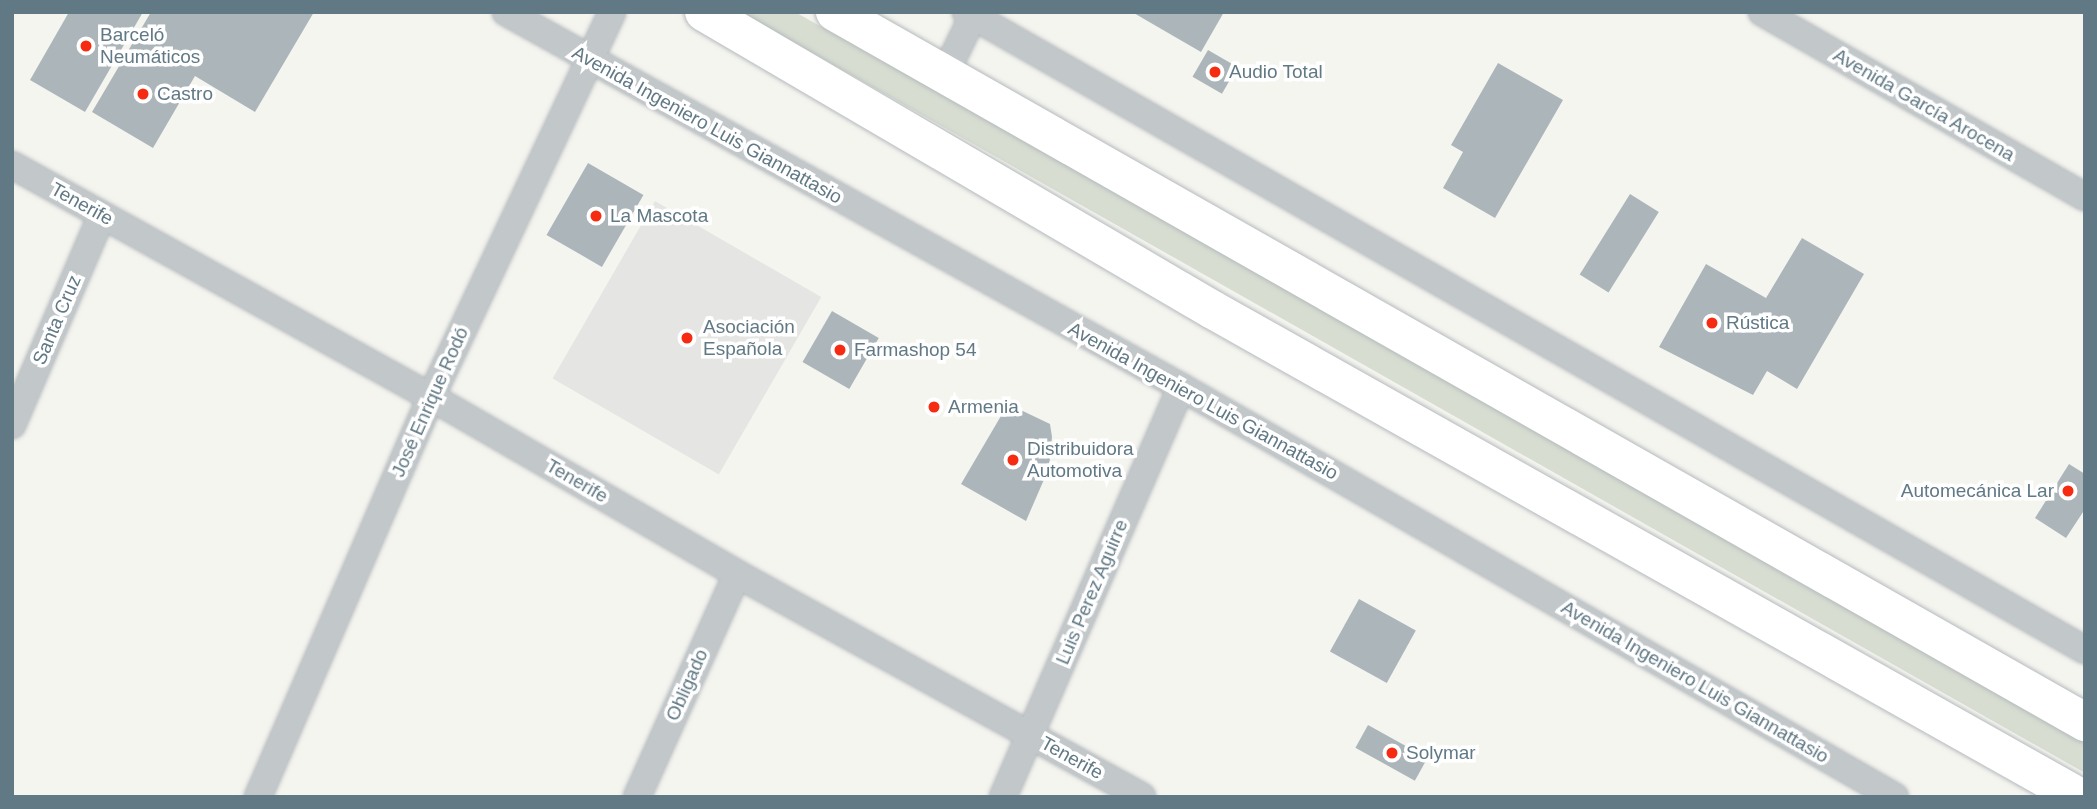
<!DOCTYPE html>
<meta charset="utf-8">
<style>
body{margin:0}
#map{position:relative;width:2097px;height:809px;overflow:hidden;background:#f5f5f0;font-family:Arial,sans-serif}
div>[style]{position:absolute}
.built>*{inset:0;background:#e5e6e4;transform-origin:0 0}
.green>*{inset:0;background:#d7ddd1}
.building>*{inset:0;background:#acb6ba;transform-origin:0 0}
.roads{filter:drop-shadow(0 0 2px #b5babd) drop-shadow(0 0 2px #b5babd)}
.minor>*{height:26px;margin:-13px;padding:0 13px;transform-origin:13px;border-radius:13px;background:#c2c7ca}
.primary>*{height:38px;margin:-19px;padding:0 19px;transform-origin:19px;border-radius:19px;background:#fff}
.dots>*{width:19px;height:19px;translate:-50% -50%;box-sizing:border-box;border:4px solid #fff;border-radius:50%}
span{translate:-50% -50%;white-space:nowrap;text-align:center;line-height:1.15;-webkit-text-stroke:7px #fff;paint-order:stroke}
.poi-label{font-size:19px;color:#617985}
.left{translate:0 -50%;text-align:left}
.right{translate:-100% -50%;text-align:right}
.street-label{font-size:19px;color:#617985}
.frame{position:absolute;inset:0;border:14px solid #617985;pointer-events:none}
</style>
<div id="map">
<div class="built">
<div style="left:655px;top:201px;width:192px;height:205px;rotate:30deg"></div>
</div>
<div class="green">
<div style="clip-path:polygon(740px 12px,795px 12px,1101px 184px,2085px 742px,2085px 773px)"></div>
</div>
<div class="building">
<div style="clip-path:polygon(69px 12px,143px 12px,85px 112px,30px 80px)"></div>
<div style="clip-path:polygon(151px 12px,314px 12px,255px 112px,195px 76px,153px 148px,92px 112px)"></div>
<div style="clip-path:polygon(1132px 12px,1224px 12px,1201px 52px)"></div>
<div style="left:1208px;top:50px;width:34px;height:31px;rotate:30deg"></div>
<div style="clip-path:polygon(1498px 63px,1563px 100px,1495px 218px,1443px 188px,1463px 152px,1451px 145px)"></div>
<div style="left:588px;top:163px;width:64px;height:83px;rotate:30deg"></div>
<div style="left:1630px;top:194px;width:34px;height:95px;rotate:32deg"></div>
<div style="clip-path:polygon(1802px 238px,1864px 274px,1797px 389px,1767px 371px,1753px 395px,1659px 347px,1706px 264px,1766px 298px)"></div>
<div style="left:832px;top:311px;width:54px;height:59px;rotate:30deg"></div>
<div style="clip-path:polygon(1008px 404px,1050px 424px,1052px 437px,1049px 468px,1026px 521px,961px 484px)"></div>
<div style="clip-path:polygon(2069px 464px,2085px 474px,2085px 509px,2066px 538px,2035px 518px)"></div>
<div style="left:1359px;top:599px;width:65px;height:60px;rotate:29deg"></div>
<div style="left:1368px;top:725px;width:68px;height:26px;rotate:29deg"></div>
</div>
<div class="roads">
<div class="minor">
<div style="left:506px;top:12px;width:772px;rotate:29.05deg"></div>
<div style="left:1181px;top:387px;width:823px;rotate:29.87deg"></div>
<div style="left:966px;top:12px;width:1288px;rotate:29.69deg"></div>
<div style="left:1762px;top:12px;width:372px;rotate:29.8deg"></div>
<div style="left:945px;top:74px;width:69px;rotate:-64.2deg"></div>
<div style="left:12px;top:165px;width:479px;rotate:29deg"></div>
<div style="left:431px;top:397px;width:354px;rotate:30deg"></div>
<div style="left:737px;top:574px;width:462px;rotate:28.8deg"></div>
<div style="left:12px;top:425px;width:228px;rotate:-66.8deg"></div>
<div style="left:258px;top:797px;width:436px;rotate:-66.6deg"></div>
<div style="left:431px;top:397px;width:425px;rotate:-64.8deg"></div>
<div style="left:637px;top:797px;width:244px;rotate:-65.8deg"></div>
<div style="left:1003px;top:797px;width:447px;rotate:-66.5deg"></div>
</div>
<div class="primary">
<div style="left:704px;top:12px;width:590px;rotate:30.35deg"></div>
<div style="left:1213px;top:310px;width:994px;rotate:29.35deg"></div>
<div style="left:835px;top:12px;width:1438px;rotate:29.6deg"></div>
</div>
</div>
<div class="dots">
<div style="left:86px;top:46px;background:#f52c11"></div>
<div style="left:1215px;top:72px;background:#f52c11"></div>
<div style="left:143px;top:94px;background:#f52c11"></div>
<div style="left:596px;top:216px;background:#f52c11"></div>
<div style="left:1712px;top:323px;background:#f52c11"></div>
<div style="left:687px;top:338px;background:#f52c11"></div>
<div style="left:840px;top:350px;background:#f52c11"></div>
<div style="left:934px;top:407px;background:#f52c11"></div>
<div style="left:1013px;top:460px;background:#f52c11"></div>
<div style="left:2068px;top:491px;background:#f52c11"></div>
<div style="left:1392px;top:753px;background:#f52c11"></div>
</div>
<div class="poi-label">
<span class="left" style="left:100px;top:46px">Barceló<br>Neumáticos</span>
<span class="left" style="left:1229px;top:72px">Audio Total</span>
<span class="left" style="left:157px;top:94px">Castro</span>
<span class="left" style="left:610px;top:216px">La Mascota</span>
<span class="left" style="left:1726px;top:323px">Rústica</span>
<span class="left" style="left:703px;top:338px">Asociación<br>Española</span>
<span class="left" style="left:854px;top:350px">Farmashop 54</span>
<span class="left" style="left:948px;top:407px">Armenia</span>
<span class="left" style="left:1027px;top:460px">Distribuidora<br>Automotiva</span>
<span class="right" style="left:2054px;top:491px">Automecánica Lar</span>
<span class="left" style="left:1406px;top:753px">Solymar</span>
</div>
<div class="street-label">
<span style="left:1924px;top:105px;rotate:30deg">Avenida García Arocena</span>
<span style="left:707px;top:125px;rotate:29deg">Avenida Ingeniero Luis Giannattasio</span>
<span style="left:82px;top:204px;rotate:29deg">Tenerife</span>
<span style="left:57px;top:320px;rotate:-67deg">Santa Cruz</span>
<span style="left:1203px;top:401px;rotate:29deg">Avenida Ingeniero Luis Giannattasio</span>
<span style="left:430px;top:402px;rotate:-66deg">José Enrique Rodó</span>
<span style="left:577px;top:481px;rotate:30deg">Tenerife</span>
<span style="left:1092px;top:592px;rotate:-67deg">Luis Perez Aguirre</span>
<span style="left:1695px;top:682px;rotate:30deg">Avenida Ingeniero Luis Giannattasio</span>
<span style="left:687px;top:685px;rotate:-66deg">Obligado</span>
<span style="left:1072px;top:758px;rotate:29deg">Tenerife</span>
</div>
<div class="frame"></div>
</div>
